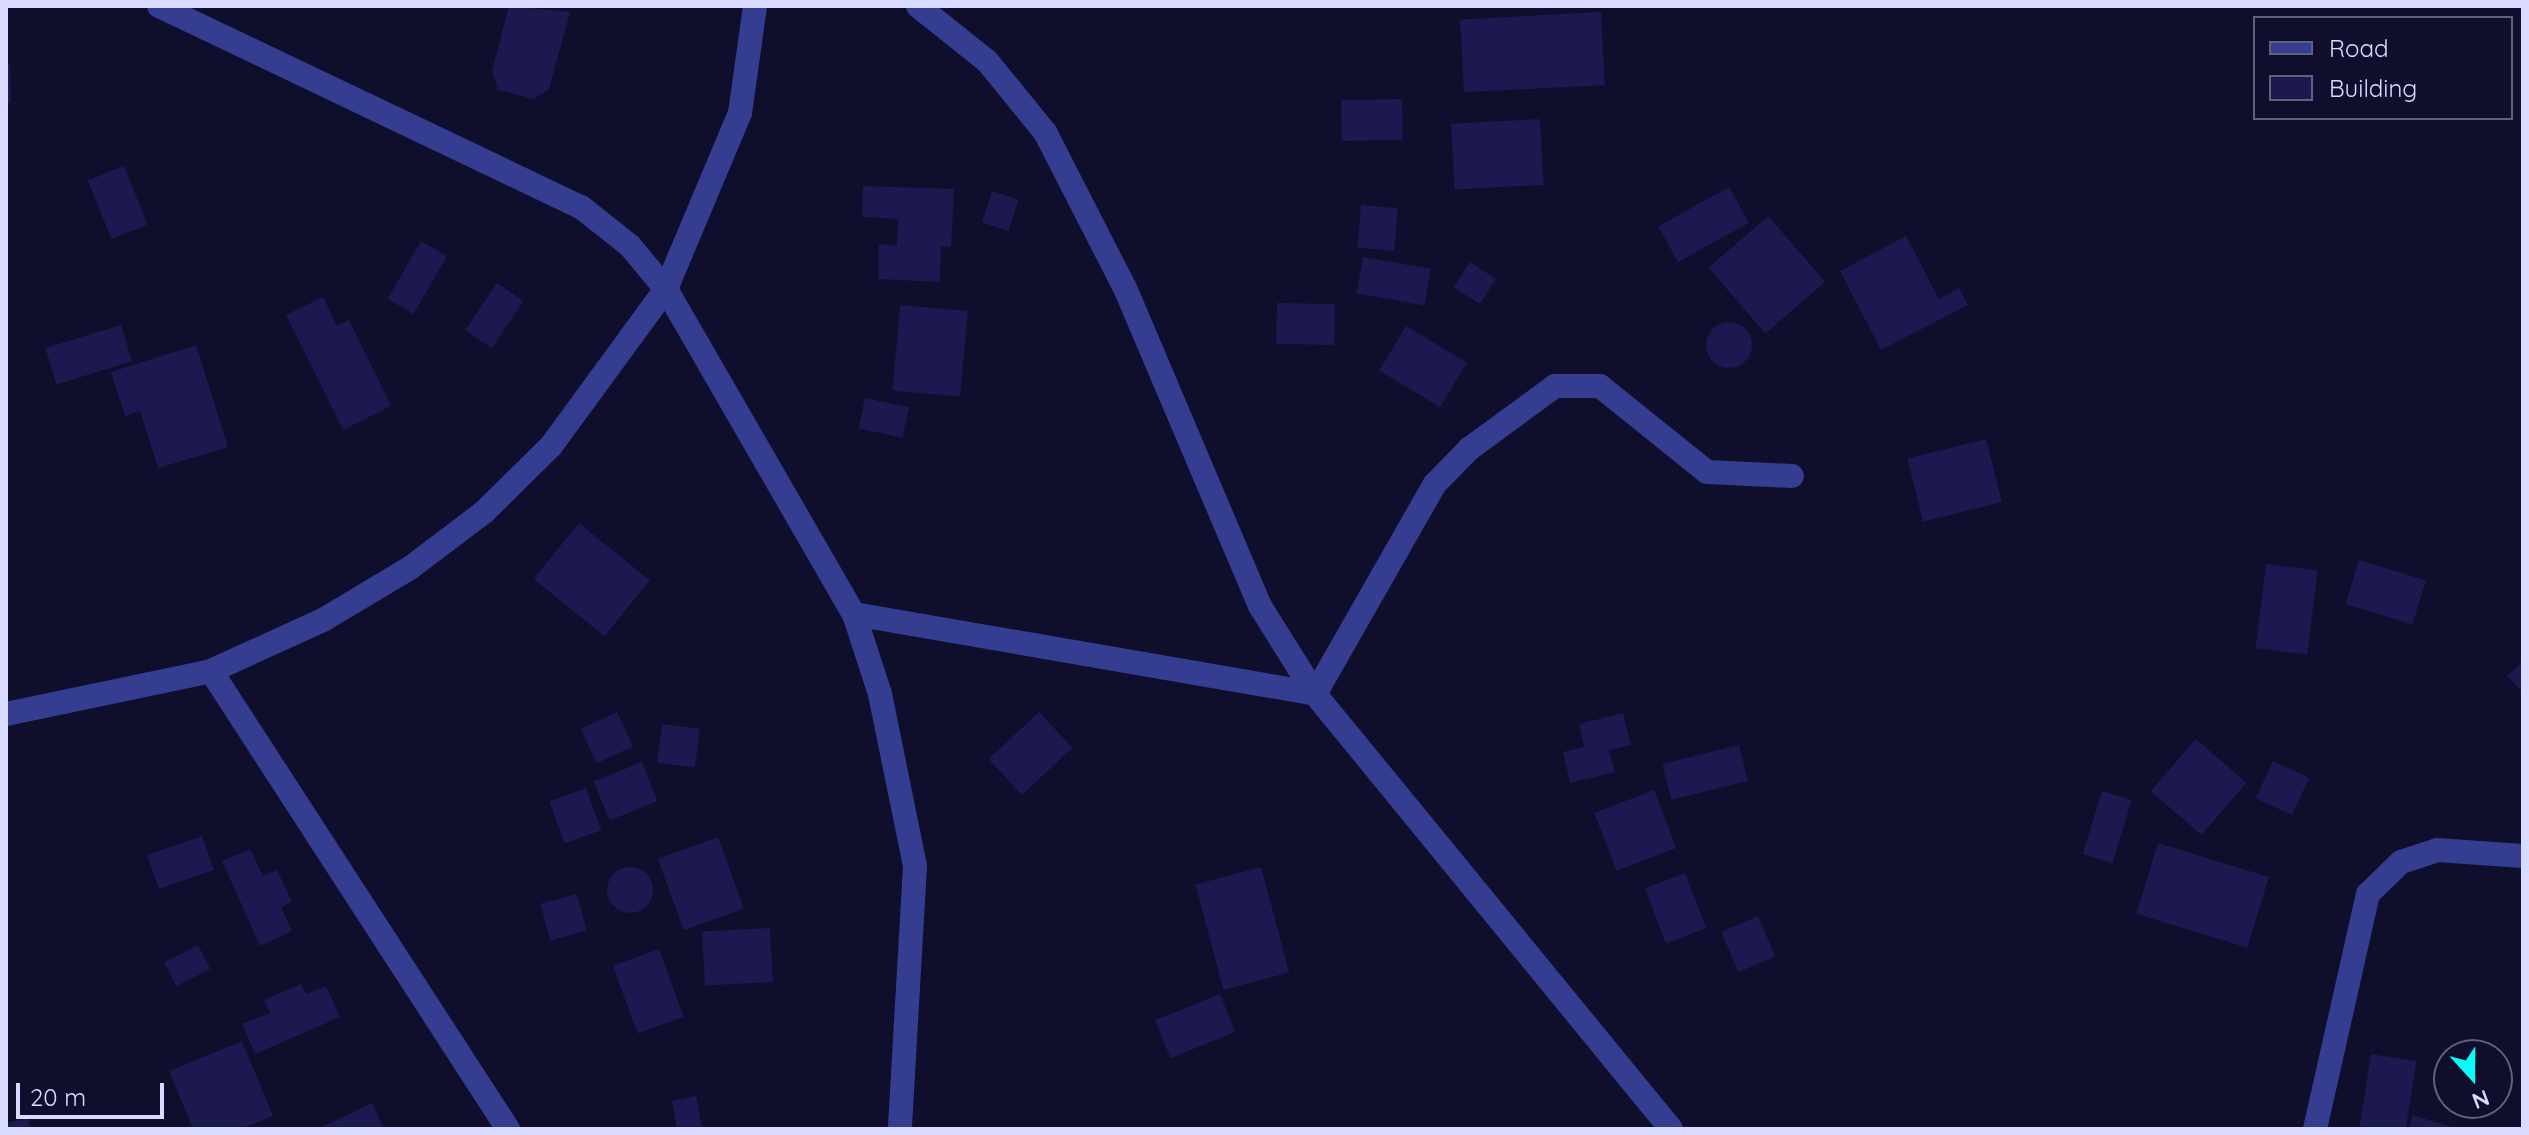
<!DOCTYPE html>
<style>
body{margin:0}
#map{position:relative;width:2529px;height:1135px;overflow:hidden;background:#0f0e2c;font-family:Quicksand,sans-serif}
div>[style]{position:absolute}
.building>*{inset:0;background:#1c1850;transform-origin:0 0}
.round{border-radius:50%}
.minor>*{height:24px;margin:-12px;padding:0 12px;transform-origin:12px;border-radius:12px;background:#343d90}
span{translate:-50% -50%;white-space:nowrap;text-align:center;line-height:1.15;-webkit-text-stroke:6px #0f0e2c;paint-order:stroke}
.frame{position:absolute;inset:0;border:8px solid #d9daff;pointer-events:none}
.legend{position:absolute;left:2253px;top:16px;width:260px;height:104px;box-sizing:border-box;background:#0f0e2c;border:2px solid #606080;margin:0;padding:10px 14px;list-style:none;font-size:24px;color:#d9daff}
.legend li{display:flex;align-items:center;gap:16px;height:40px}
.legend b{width:40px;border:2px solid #606080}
.north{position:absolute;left:2433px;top:1039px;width:80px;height:80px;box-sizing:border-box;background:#0f0e2c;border:2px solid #606080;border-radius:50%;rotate:159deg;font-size:22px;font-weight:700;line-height:32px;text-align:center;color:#d9daff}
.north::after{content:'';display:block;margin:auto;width:28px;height:36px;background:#05fff6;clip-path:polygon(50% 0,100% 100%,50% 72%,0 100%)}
.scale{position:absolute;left:16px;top:1083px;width:148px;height:36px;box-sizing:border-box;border:4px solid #d9daff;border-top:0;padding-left:10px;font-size:24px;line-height:28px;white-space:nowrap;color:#d9daff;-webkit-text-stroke:6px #0f0e2c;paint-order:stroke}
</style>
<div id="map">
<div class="building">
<div style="clip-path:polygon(509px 6px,570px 12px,549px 89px,534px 99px,498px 90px,492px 71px)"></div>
<div style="left:1601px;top:12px;width:73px;height:141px;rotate:87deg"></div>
<div style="clip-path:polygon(6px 64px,10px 64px,11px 103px,6px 103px)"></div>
<div style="left:1402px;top:99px;width:41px;height:61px;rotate:89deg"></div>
<div style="left:1540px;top:119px;width:66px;height:89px;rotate:87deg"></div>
<div style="left:124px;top:166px;width:63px;height:39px;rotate:68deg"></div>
<div style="clip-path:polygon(863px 186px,954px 189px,951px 247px,941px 246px,940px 282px,878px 279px,879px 244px,897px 246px,898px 219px,862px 217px)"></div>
<div style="left:1729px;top:187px;width:41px;height:81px;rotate:61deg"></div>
<div style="left:992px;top:191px;width:28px;height:33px;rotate:18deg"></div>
<div style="left:1361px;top:205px;width:37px;height:43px;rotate:5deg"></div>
<div style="left:1768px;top:216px;width:87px;height:79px;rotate:49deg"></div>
<div style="clip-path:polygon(1906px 236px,1939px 299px,1959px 288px,1968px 305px,1881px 350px,1840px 271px)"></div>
<div style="left:421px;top:241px;width:30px;height:67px;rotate:30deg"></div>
<div style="left:1363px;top:257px;width:69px;height:37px;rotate:10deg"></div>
<div style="left:1470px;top:262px;width:31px;height:30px;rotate:33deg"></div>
<div style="left:497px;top:283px;width:32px;height:57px;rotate:34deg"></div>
<div style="clip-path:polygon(323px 297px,337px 326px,349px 320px,391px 406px,343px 430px,286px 315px)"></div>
<div style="left:1277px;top:303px;width:58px;height:41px;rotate:1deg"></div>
<div style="left:900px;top:305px;width:68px;height:86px;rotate:5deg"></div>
<div class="round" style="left:1706px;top:322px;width:46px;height:46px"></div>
<div style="left:121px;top:325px;width:38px;height:79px;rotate:73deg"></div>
<div style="left:1406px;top:326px;width:71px;height:52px;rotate:31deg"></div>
<div style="clip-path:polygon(196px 345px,228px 447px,158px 468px,140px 411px,125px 416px,111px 372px)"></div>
<div style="left:865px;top:398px;width:45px;height:31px;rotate:12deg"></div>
<div style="left:1986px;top:439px;width:65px;height:81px;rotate:76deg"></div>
<div style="left:579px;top:523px;width:91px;height:72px;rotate:39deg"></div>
<div style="left:2359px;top:560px;width:70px;height:46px;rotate:17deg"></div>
<div style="left:2266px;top:564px;width:52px;height:85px;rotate:7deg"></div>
<div style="clip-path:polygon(2523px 661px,2523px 693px,2507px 676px)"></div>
<div style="left:617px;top:712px;width:38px;height:40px;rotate:65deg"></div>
<div style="left:1039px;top:712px;width:49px;height:69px;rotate:47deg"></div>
<div style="clip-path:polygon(1623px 713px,1631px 745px,1609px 750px,1615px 772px,1570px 783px,1563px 752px,1584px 747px,1579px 724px)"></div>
<div style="left:662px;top:724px;width:38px;height:39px;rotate:7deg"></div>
<div style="left:2196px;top:739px;width:67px;height:69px;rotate:41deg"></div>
<div style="left:1739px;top:745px;width:37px;height:79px;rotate:76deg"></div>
<div style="left:2273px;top:761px;width:40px;height:41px;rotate:25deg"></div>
<div style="left:642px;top:762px;width:42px;height:52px;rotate:68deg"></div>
<div style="left:586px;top:788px;width:45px;height:39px;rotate:70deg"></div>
<div style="left:1654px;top:790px;width:62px;height:64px;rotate:69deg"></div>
<div style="left:2102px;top:791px;width:31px;height:66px;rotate:17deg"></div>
<div style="left:202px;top:836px;width:36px;height:58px;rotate:71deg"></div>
<div style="left:718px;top:837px;width:76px;height:64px;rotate:70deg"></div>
<div style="left:2158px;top:843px;width:116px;height:74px;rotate:17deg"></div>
<div style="clip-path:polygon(250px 849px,263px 876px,277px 870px,292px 902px,281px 907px,292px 931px,260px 946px,222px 861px)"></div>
<div style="left:1261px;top:867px;width:109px;height:68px;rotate:75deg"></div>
<div class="round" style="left:607px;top:867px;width:46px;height:46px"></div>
<div style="left:1685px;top:873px;width:59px;height:43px;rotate:69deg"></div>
<div style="left:577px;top:894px;width:38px;height:38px;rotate:75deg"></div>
<div style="left:1758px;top:916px;width:44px;height:40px;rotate:67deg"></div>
<div style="left:770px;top:928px;width:54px;height:68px;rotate:87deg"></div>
<div style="left:198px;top:945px;width:27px;height:38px;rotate:63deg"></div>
<div style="left:659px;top:949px;width:72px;height:49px;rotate:70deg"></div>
<div style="clip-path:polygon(301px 984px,306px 994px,326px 986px,340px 1017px,255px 1054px,242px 1024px,270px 1013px,264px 1000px)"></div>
<div style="left:1220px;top:994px;width:41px;height:70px;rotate:68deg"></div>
<div style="clip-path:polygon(242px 1041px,273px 1116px,240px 1129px,193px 1129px,169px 1071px)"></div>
<div style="left:2371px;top:1054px;width:46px;height:76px;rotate:9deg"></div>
<div style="clip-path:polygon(696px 1096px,702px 1129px,677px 1129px,672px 1101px)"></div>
<div style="clip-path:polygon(372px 1103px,384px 1129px,318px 1129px)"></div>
<div style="clip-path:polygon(2413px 1115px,2455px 1128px,2455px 1129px,2408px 1129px)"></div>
<div style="clip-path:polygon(28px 1118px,30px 1129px,6px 1129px,6px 1123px)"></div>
</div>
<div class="minor">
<div style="left:159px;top:6px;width:467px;rotate:25.5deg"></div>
<div style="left:581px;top:207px;width:63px;rotate:38.5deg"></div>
<div style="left:630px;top:246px;width:56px;rotate:50.1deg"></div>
<div style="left:666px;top:289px;width:375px;rotate:60deg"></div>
<div style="left:854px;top:614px;width:84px;rotate:72deg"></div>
<div style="left:880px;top:694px;width:176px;rotate:78.5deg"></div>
<div style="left:915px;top:866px;width:263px;rotate:93.3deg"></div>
<div style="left:918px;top:6px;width:88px;rotate:38.6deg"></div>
<div style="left:987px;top:61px;width:92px;rotate:50.8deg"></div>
<div style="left:1045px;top:132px;width:175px;rotate:62.9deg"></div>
<div style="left:1125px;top:288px;width:345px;rotate:67deg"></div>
<div style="left:1260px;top:606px;width:104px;rotate:58deg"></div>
<div style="left:1315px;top:694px;width:242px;rotate:-60.3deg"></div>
<div style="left:1435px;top:484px;width:49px;rotate:-45.8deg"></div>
<div style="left:1469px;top:449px;width:107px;rotate:-36.2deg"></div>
<div style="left:1555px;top:386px;width:45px"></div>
<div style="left:1600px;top:386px;width:137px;rotate:38.8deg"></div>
<div style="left:1707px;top:472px;width:85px;rotate:2.7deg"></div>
<div style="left:854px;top:614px;width:468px;rotate:9.8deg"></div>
<div style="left:1315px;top:694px;width:562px;rotate:50.7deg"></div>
<div style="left:211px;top:671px;width:546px;rotate:57.04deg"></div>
<div style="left:6px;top:714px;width:209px;rotate:-11.8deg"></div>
<div style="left:211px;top:671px;width:123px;rotate:-24.5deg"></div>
<div style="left:323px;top:620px;width:101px;rotate:-30.9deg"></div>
<div style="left:410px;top:568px;width:93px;rotate:-37.1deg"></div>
<div style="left:484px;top:512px;width:94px;rotate:-44.6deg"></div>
<div style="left:551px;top:446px;width:195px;rotate:-53.8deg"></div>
<div style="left:666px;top:289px;width:191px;rotate:-67.2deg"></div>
<div style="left:740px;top:113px;width:108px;rotate:-82deg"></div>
<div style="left:2315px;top:1129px;width:241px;rotate:-77.3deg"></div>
<div style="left:2368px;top:894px;width:46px;rotate:-44.1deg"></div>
<div style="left:2401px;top:862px;width:38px;rotate:-18deg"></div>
<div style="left:2437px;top:850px;width:86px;rotate:4deg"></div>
</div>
<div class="frame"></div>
<ul class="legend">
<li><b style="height:10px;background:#343d90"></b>Road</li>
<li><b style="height:22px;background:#1c1850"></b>Building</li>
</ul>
<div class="north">N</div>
<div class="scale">20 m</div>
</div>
